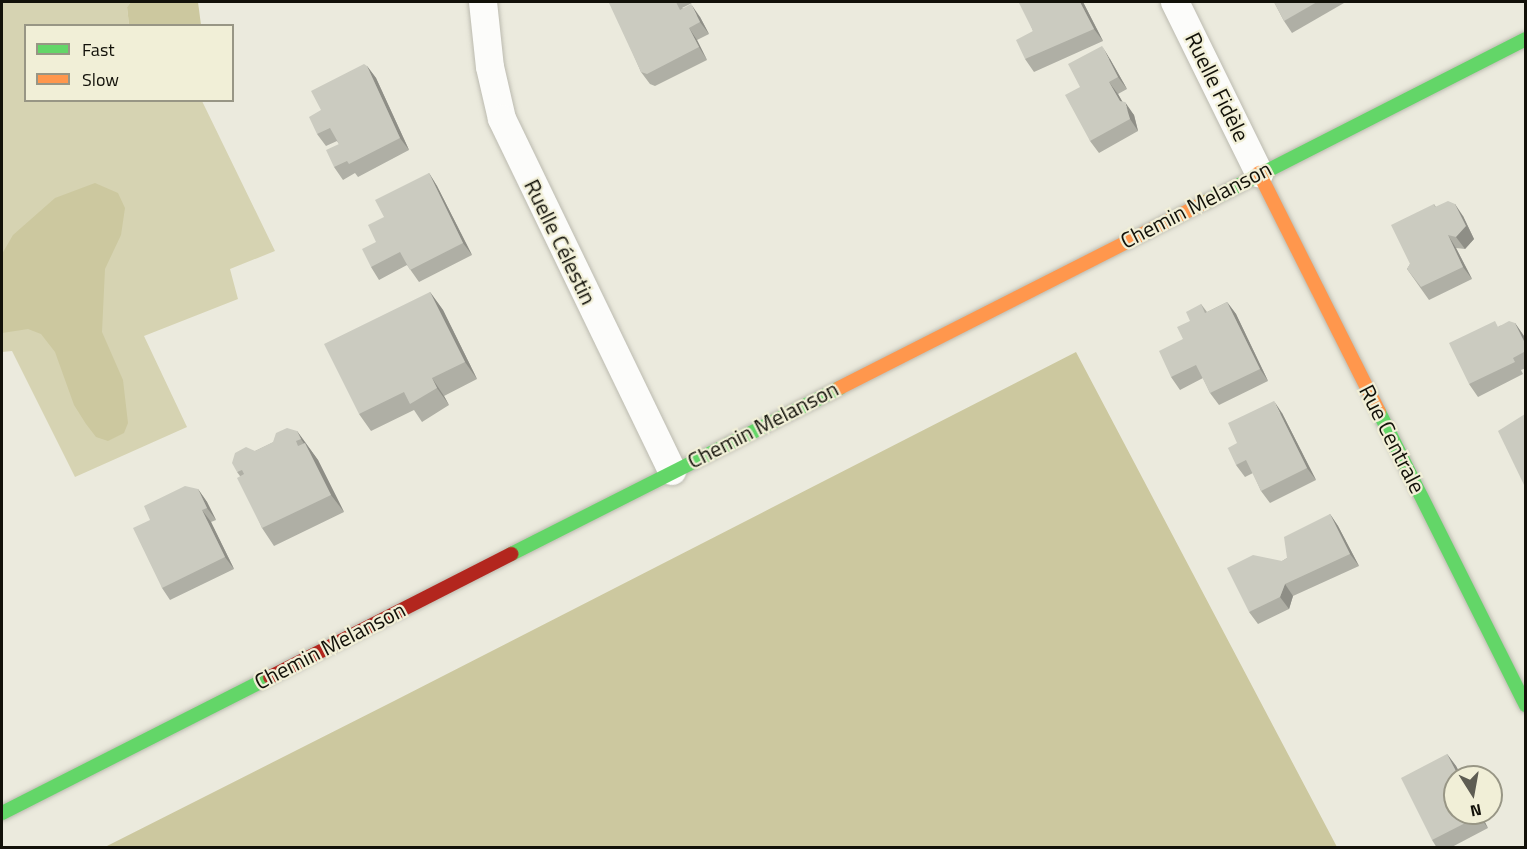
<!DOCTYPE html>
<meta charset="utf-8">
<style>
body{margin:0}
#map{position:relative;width:1527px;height:849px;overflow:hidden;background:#ebeadd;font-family:"Titillium Web",sans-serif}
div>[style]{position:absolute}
.green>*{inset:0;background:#d6d3b2}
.forest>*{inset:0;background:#ccc89f}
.roads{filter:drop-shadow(0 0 2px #bbbaaf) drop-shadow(0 0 2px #bbbaaf)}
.street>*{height:28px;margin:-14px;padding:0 14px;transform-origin:14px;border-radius:14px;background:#fcfcfa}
.fast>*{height:14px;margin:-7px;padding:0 7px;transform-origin:7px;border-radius:7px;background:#63d668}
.slow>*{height:14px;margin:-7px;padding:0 7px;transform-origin:7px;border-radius:7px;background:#ff974d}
.jam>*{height:14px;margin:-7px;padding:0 7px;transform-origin:7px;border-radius:7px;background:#b3261e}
.wall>*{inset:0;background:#afafa5}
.shaded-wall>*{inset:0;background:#8e8e86}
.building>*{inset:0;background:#cbcbc0}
span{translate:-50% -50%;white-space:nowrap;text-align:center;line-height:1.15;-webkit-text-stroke:4.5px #f1efd7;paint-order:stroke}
.street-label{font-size:22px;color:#121109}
.frame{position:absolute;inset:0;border:3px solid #121109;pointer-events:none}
.legend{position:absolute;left:24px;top:24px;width:210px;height:78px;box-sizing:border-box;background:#f1efd7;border:2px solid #989685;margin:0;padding:8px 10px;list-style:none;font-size:18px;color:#121109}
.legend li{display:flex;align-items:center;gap:12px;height:30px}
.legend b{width:30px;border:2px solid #989685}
.north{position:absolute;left:1443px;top:765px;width:60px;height:60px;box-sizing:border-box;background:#f1efd7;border:2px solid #989685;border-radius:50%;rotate:169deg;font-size:16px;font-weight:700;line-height:24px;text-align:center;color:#121109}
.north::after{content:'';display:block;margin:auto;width:21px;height:27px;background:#5e5d53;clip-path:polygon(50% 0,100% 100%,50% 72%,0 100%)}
</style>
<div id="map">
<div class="green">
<div style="clip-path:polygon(2px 2px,131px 2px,127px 7px,129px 25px,26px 26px,26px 100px,202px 101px,275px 251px,230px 269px,238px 299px,144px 336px,187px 427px,75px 477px,12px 351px,2px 352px)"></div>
</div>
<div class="forest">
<div style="clip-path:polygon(131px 2px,198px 2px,201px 25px,129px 25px,127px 7px)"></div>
<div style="clip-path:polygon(95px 183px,118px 193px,125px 208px,121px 235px,105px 269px,102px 332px,123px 380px,128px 423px,124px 433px,108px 441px,96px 437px,86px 424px,74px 405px,55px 352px,41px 334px,28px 329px,2px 333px,2px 254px,13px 235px,55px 198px)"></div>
<div style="clip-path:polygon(1076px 352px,1337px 847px,105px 847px,394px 701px)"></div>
</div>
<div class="roads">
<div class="street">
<div style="left:483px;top:2px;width:65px;rotate:83.9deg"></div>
<div style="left:490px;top:67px;width:53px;rotate:77deg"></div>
<div style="left:502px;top:119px;width:391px;rotate:64.2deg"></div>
<div style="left:1175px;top:2px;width:191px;rotate:63.8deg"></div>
</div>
<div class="fast">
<div style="left:1206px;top:202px;width:359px;rotate:-27deg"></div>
<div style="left:1379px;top:412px;width:328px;rotate:63.4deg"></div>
<div style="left:511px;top:554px;width:368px;rotate:-26.8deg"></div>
<div style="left:2px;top:813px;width:301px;rotate:-26.9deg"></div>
</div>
<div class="slow">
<div style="left:1259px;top:173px;width:267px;rotate:63.3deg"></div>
<div style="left:839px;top:388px;width:411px;rotate:-26.9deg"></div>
</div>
<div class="jam">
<div style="left:270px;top:677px;width:271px;rotate:-27deg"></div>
</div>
</div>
<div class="wall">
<div style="clip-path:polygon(611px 2px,691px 2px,692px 3px,682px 8px,700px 17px,709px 34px,697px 40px,707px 60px,655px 86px,650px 84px,641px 72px)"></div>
<div style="clip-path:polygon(1022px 2px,1083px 2px,1103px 41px,1034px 72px,1025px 59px,1033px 31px)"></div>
<div style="clip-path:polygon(1274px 2px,1344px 2px,1344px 3px,1292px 33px,1284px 21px)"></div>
<div style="clip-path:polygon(1110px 59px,1127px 89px,1118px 94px,1122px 102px,1134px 115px,1138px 131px,1099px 153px,1090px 141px,1080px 87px)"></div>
<div style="clip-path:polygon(367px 66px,376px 78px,409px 150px,358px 177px,355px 173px,343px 180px,334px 167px,339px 144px,337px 141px,326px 146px,317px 134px,321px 110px)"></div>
<div style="clip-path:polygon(429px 173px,437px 186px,472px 255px,419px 282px,407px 265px,379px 280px,371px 267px,376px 242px)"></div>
<div style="clip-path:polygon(1434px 204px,1436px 207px,1463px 216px,1474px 239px,1465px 249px,1456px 248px,1472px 279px,1429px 300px,1407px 269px,1410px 264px)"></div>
<div style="clip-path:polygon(430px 292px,443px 310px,477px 379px,444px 396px,449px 405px,422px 422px,414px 410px,371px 431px,359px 414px)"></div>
<div style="clip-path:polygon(1227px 302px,1236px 314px,1268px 381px,1219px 405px,1210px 393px,1203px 378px,1180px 390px,1171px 377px,1183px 339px,1190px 321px,1201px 304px,1207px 312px)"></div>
<div style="clip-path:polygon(1515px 323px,1526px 339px,1526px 368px,1521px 370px,1523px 374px,1478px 397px,1469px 384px,1499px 326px)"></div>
<div style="clip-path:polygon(1282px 413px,1316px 480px,1270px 503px,1261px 491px,1253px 473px,1245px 477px,1236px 465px,1237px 443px)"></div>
<div style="clip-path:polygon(297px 431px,318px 460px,344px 512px,274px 546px,262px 528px,240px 476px,237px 472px,255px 451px)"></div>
<div style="clip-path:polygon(198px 489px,207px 502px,216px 520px,211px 522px,234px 569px,170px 600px,162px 588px,150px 520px)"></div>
<div style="clip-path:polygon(1330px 514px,1338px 526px,1359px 566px,1293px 596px,1289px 609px,1258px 624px,1249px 612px,1282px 561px,1287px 558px)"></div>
<div style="clip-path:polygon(1447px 754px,1456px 766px,1462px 777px,1455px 777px,1455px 813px,1480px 813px,1488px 828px,1450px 848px,1437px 848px,1432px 840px)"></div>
</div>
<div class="shaded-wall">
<div style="clip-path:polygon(1080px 2px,1083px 2px,1103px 41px,1094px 29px)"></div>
<div style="clip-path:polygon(691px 4px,700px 17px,709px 34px,700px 22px)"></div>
<div style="clip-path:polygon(689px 28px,697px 40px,707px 60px,699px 47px)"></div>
<div style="clip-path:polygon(1102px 46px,1110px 59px,1127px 89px,1118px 77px)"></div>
<div style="clip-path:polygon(367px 66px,376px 78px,409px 150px,400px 138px)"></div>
<div style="clip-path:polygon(1109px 82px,1118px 94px,1128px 111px,1125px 102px,1134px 115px,1138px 131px,1130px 119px)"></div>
<div style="clip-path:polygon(429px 173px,437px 186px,472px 255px,463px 243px)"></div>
<div style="clip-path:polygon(1455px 204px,1463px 216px,1474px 239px,1465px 249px,1456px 237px)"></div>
<div style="clip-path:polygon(1448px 235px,1456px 248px,1472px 279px,1463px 267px)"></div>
<div style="clip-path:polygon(430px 292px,443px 310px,477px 379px,465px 362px)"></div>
<div style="clip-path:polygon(1227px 302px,1236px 314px,1268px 381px,1260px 369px)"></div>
<div style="clip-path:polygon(1515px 323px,1526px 339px,1526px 354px,1524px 352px)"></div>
<div style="clip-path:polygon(432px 378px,444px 396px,449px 405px,437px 388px)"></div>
<div style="clip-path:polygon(1274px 401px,1282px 413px,1316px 480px,1307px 468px)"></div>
<div style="clip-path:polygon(297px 431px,318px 460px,344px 512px,331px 495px,309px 451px,301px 439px)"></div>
<div style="clip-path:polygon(198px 489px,207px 502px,216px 520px,207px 508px)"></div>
<div style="clip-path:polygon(202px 510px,211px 522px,234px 569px,225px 557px)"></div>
<div style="clip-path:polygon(1330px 514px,1338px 526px,1359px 566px,1350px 554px)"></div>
<div style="clip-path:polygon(1285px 584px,1293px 596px,1289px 609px,1280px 597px)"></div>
<div style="clip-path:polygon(1447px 754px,1456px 766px,1462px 777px,1459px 777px)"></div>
<div style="clip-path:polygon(1478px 813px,1480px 813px,1488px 828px,1479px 816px)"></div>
</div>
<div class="building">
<div style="clip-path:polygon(611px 2px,676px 2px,680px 10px,691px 4px,700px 22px,689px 28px,699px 47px,647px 74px,641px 72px,609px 3px)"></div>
<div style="clip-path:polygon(1022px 2px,1080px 2px,1094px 29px,1025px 59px,1016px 40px,1033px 31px,1019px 3px)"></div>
<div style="clip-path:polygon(1274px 2px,1317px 2px,1284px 21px)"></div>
<div style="clip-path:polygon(1102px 46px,1118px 77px,1109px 82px,1120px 101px,1125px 102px,1130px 119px,1090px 141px,1065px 95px,1080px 87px,1068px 64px)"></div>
<div style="clip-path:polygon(364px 64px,367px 66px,400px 138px,349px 164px,347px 161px,334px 167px,326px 150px,339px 144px,330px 128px,317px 134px,309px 117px,321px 110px,311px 91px)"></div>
<div style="clip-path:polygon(429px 173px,463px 243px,410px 270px,400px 252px,371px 267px,362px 249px,376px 242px,368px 225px,384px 217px,375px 200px)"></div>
<div style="clip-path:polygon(1448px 201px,1455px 204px,1466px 226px,1456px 237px,1448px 235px,1463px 267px,1421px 287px,1407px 269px,1410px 264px,1391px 225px,1434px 204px,1435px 207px)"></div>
<div style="clip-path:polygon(430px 292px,465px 362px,432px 378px,437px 388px,410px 404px,404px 392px,359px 414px,324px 344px)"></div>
<div style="clip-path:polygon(1227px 302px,1260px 369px,1210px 393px,1196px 365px,1171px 377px,1159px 351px,1183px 339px,1177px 327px,1190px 321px,1186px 312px,1201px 304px,1205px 313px)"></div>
<div style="clip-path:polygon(1495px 321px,1498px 327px,1509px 321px,1515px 323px,1525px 343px,1524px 352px,1513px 358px,1515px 362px,1469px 384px,1449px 343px)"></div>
<div style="clip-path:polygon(1274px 401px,1307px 468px,1261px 491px,1246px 460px,1236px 465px,1228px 448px,1237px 443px,1228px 423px)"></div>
<div style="clip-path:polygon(1525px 414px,1526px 416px,1526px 489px,1498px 431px)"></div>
<div style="clip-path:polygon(287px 428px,297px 431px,301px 439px,296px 441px,298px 446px,305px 443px,331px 495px,262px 528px,237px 478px,244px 474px,242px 470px,237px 472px,232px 463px,235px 453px,246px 447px,255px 451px,273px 442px,276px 433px)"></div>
<div style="clip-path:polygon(185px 486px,198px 489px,207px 508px,202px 510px,225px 557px,162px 588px,133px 528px,150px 520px,144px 506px)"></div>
<div style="clip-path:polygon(1330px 514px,1350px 554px,1285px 584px,1280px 597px,1249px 612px,1227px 568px,1253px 555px,1282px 561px,1287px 558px,1284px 537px)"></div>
<div style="clip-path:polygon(1447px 754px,1459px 777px,1455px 777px,1455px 813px,1478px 813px,1479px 816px,1432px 840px,1401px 778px)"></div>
</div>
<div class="street-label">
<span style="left:1217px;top:87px;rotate:64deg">Ruelle Fidèle</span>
<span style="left:1196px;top:205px;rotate:-27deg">Chemin Melanson</span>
<span style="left:560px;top:242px;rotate:64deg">Ruelle Célestin</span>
<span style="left:763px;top:425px;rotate:-27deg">Chemin Melanson</span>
<span style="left:1392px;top:439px;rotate:63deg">Rue Centrale</span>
<span style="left:330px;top:646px;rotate:-27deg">Chemin Melanson</span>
</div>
<div class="frame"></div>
<ul class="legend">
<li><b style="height:8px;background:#63d668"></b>Fast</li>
<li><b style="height:8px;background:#ff974d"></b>Slow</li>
</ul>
<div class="north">N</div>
</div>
